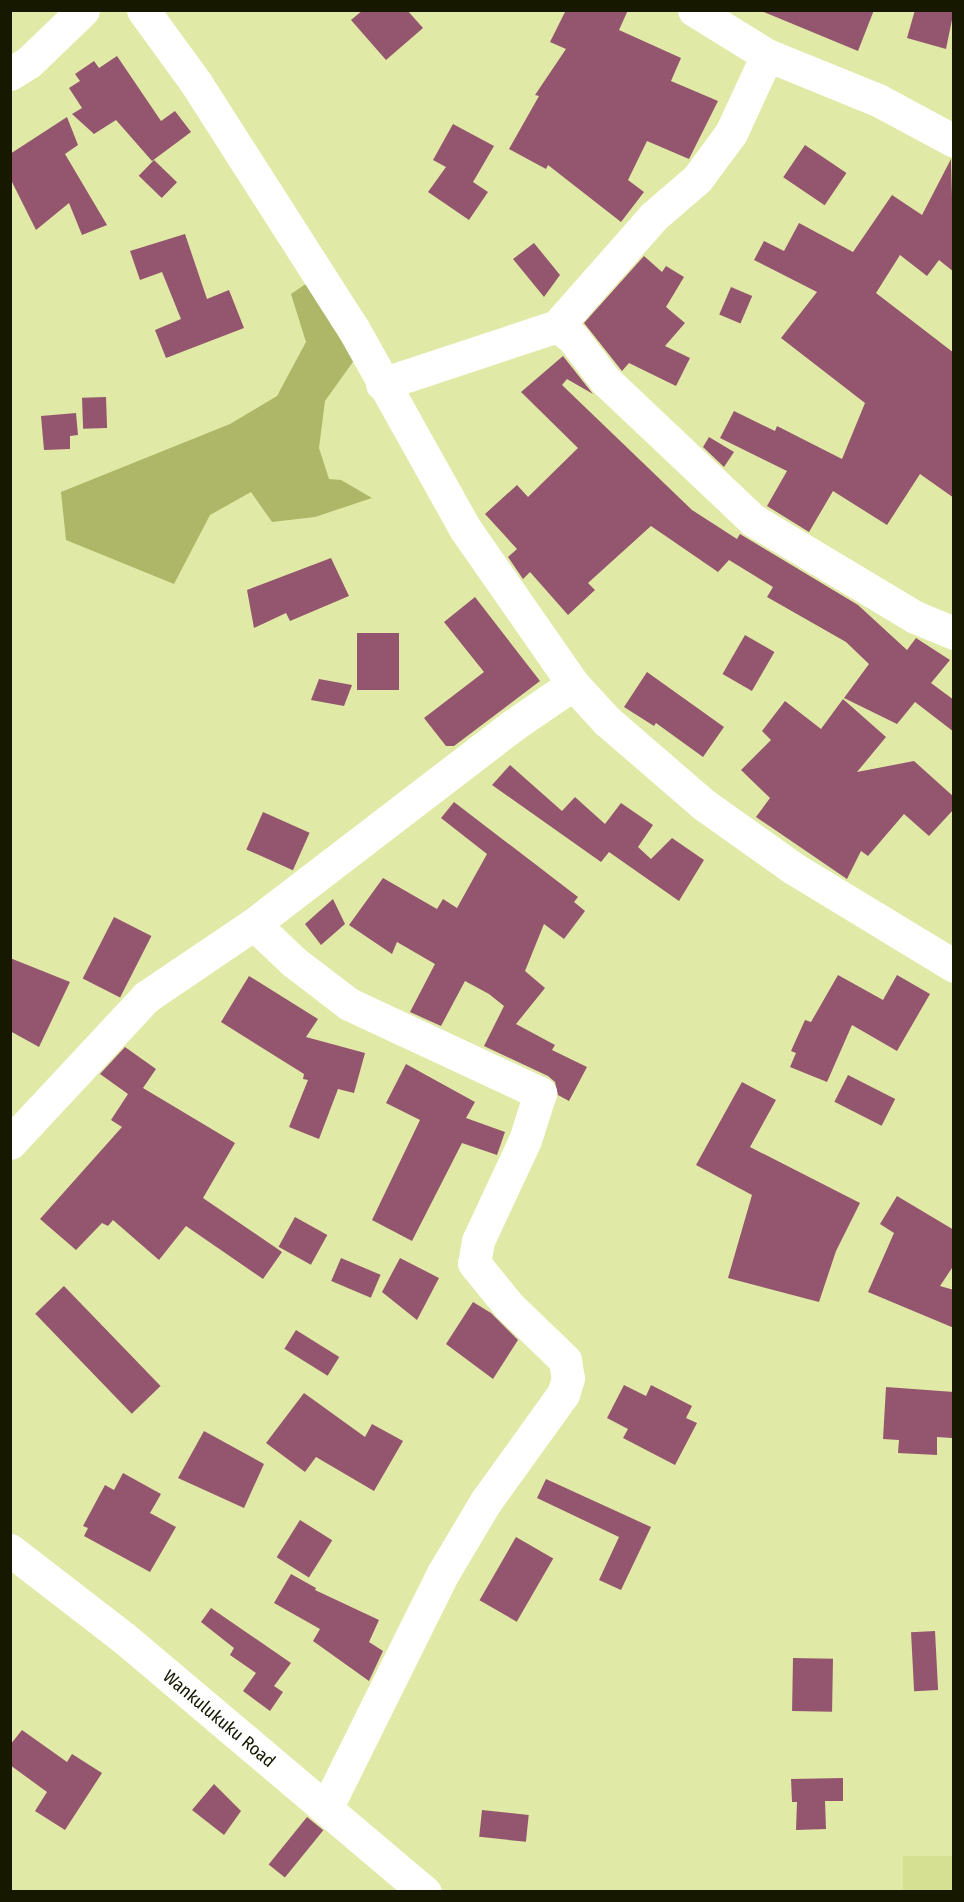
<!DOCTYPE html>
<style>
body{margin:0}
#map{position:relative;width:964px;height:1902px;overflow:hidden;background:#e0e9a5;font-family:"Fira Sans Condensed",sans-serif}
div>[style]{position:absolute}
.built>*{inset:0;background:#d6e093;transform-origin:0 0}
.green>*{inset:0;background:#aeb768}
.building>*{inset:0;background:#94566f;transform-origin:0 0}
.minor>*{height:33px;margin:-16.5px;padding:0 16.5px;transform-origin:16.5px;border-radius:16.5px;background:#fff}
.major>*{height:33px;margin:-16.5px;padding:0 16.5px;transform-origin:16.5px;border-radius:16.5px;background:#fff}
span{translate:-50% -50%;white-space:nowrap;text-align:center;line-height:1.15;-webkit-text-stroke:5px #fff;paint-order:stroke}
.street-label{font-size:18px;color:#161800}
.frame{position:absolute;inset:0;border:12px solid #161800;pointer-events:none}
</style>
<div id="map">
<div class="built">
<div style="left:903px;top:1856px;width:50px;height:35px"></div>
</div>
<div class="green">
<div style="clip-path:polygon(310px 281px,355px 359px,325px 401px,319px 448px,329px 479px,341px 480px,372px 498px,315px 517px,272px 522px,251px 492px,210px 515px,174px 584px,66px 540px,61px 492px,230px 424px,277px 396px,306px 342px,291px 294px)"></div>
</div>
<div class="building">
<div style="clip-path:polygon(363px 10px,407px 10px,423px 28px,386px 60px,351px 20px)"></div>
<div style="clip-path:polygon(566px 10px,628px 10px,619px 30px,681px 58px,671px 81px,718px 101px,689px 159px,647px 141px,628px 180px,644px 192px,621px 222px,548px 165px,546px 169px,509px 149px,539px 96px,535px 95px,566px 49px,550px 42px)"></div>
<div style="clip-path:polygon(759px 10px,874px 10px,858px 51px)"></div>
<div style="clip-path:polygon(915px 10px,954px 10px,946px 49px,907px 38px)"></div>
<div style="clip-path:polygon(117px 56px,161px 121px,175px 111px,191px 132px,152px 161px,116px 120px,94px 134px,72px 114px,82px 108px,69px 88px,80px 81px,75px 74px,94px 61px,99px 68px)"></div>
<div style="clip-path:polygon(67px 117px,78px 145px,65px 154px,107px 225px,82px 235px,69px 203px,36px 230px,10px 178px,10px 154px)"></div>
<div style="clip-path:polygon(453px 124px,494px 146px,473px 182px,488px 192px,469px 220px,428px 192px,446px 167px,433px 160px)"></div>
<div style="left:805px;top:145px;width:50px;height:39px;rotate:34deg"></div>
<div style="clip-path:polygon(951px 159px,954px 272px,939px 260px,927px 276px,900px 255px,876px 293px,954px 353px,954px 498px,920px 474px,887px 525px,833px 491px,809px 532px,767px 506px,787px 471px,720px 438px,734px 411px,775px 431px,777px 426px,842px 459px,865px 403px,781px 338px,817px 292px,754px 260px,764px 241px,784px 251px,799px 223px,853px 252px,892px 195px,922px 215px)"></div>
<div style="left:154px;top:160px;width:32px;height:22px;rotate:44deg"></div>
<div style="clip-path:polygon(185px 234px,207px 299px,229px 290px,244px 328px,166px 358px,155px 330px,181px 319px,162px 272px,140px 280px,130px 251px)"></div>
<div style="clip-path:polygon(534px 243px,560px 275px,544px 297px,513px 259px)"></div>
<div style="clip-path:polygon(644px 256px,662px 272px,666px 266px,684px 277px,666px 307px,685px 323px,665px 346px,690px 358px,676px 386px,629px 363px,622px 371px,584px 323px)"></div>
<div style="left:731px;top:287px;width:23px;height:30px;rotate:23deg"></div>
<div style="clip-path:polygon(563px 356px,593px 394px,567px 379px,562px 385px,692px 510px,737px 539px,740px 534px,858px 605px,907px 650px,916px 638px,950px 660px,931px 683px,954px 700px,954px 732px,915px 702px,897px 724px,844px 698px,869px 664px,846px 642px,767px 597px,773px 587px,729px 560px,718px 572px,651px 526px,588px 583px,595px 590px,568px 615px,530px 572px,523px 579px,508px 557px,517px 549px,485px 514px,517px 485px,528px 497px,578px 448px,521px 392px)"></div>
<div style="left:106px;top:397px;width:31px;height:24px;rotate:88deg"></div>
<div style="clip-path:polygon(76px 413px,78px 435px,70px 436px,70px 449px,44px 450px,41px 416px)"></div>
<div style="clip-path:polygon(709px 437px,734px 452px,724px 467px,703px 447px)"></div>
<div style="clip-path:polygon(331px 558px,349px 596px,290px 621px,286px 613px,254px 628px,247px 590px)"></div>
<div style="clip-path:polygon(475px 597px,540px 681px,454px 746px,446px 746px,424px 718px,484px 672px,444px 622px)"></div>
<div style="left:357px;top:633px;width:42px;height:57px"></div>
<div style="left:745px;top:635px;width:34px;height:45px;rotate:30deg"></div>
<div style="clip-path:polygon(647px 672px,724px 727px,703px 757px,656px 723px,654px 726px,624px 707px)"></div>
<div style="clip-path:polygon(319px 679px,352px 685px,344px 706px,311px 700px)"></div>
<div style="clip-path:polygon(843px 699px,886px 737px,857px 772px,914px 761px,954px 797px,954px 809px,929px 836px,904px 814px,868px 856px,861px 851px,847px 879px,756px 817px,770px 798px,741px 770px,771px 740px,762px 731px,785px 701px,821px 729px)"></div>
<div style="clip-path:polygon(510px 765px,562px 811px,575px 797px,605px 824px,621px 803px,653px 825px,638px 847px,651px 859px,672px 838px,704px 860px,679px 901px,609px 852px,601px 862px,492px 785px)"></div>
<div style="clip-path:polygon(454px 802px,578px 897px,574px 902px,585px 911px,564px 939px,544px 924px,525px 971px,545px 988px,516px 1024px,555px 1045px,552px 1050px,587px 1067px,569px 1101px,558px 1095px,555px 1082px,548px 1076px,484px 1046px,504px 1006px,489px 994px,465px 981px,441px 1026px,410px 1012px,435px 964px,397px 942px,392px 954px,349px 925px,383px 878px,437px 909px,443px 899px,457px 908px,487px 854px,441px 818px)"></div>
<div style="left:263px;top:812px;width:51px;height:41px;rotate:24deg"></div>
<div style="clip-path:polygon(333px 899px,345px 924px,321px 945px,305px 924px)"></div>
<div style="left:114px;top:917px;width:42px;height:69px;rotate:27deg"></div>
<div style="clip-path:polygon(10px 958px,70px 982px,39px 1047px,10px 1031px)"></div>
<div style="clip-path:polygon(838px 975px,883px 1000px,897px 975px,930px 994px,897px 1051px,852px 1025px,827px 1082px,790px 1067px,796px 1053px,791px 1051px,805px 1020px,811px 1022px)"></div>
<div style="clip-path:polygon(249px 976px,318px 1019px,306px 1037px,365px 1053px,354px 1093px,338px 1089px,319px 1139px,289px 1127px,308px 1080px,303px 1079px,304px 1074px,221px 1022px)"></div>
<div style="clip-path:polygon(125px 1047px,156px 1069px,143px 1088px,235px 1143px,203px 1198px,282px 1252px,263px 1279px,186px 1226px,159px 1260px,113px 1220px,108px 1226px,102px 1223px,76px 1250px,40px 1219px,122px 1127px,111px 1120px,128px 1094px,100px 1074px)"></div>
<div style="clip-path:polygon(406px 1064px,475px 1102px,466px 1118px,505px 1132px,497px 1155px,462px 1143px,412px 1241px,372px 1220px,420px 1120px,386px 1103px)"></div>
<div style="left:848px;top:1075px;width:53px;height:30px;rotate:27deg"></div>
<div style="clip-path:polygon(742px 1082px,776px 1100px,750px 1147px,860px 1203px,836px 1251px,819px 1302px,728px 1278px,752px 1195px,696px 1165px)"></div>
<div style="clip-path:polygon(897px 1196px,954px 1230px,954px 1265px,940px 1286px,954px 1290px,954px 1328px,868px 1292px,894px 1233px,880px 1224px)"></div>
<div style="left:295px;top:1217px;width:37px;height:34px;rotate:29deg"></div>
<div style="left:341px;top:1258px;width:43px;height:25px;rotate:23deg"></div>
<div style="clip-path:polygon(400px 1258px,439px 1278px,417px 1320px,382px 1292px)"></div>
<div style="left:64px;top:1286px;width:139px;height:40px;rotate:46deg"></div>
<div style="clip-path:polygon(473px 1302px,491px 1313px,518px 1340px,493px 1379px,446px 1344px)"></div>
<div style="left:296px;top:1330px;width:51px;height:22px;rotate:32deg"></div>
<div style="clip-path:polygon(624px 1385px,646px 1396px,651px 1385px,692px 1406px,686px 1418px,697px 1423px,675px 1465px,623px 1438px,628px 1429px,607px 1418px)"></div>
<div style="clip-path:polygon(886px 1387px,954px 1392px,952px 1438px,937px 1437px,937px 1455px,898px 1453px,899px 1440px,883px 1439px)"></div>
<div style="clip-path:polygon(304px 1393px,365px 1437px,372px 1424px,403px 1441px,374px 1491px,316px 1457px,305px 1472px,266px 1443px)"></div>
<div style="clip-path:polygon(204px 1431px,264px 1464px,244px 1508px,178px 1478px)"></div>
<div style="clip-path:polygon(123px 1473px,161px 1494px,150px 1513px,176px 1527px,150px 1572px,84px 1536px,88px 1528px,83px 1526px,105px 1485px,114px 1490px)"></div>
<div style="clip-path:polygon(546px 1479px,651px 1527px,621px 1590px,599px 1580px,619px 1537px,537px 1498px)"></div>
<div style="left:300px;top:1520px;width:38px;height:44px;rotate:32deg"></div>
<div style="left:516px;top:1537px;width:43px;height:73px;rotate:30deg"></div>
<div style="clip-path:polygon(291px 1574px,316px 1588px,315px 1590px,379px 1620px,369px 1642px,383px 1651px,369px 1681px,313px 1641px,320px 1629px,274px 1603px)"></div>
<div style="clip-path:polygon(211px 1608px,291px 1663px,274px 1686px,283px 1692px,270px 1711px,243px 1691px,256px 1673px,230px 1655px,234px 1648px,201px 1622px)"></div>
<div style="left:935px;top:1631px;width:59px;height:24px;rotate:87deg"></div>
<div style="left:793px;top:1658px;width:40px;height:53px;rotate:1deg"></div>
<div style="clip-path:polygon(22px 1730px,67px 1762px,72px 1754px,102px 1773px,65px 1830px,35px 1811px,47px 1792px,10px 1765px,10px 1745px)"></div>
<div style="clip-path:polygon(843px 1778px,843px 1801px,825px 1801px,826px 1829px,796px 1830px,797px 1802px,792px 1802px,791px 1779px)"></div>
<div style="clip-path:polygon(214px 1784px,241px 1811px,224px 1835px,192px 1810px)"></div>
<div style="left:482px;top:1810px;width:47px;height:27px;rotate:6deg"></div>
<div style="left:307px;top:1817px;width:21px;height:61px;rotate:39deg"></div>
</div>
<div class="minor">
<div style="left:143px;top:10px;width:90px;rotate:54deg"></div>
<div style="left:196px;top:83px;width:293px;rotate:57.4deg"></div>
<div style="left:354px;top:330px;width:229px;rotate:60.8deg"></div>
<div style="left:466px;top:530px;width:188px;rotate:55.2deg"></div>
<div style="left:573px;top:684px;width:50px;rotate:47.4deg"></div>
<div style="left:607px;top:721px;width:127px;rotate:40.8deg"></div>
<div style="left:703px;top:804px;width:110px;rotate:35.4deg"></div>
<div style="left:793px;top:868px;width:188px;rotate:31.3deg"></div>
<div style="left:694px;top:10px;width:86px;rotate:31.7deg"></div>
<div style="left:767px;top:55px;width:120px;rotate:22.1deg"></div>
<div style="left:878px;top:100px;width:86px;rotate:28.3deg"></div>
<div style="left:10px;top:74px;width:22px;rotate:-32deg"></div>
<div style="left:29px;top:62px;width:75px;rotate:-43.9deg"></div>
<div style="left:557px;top:326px;width:147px;rotate:-48.6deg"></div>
<div style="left:654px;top:216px;width:57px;rotate:-40.7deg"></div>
<div style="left:697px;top:179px;width:57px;rotate:-53.5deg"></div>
<div style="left:731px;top:133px;width:86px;rotate:-65.2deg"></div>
<div style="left:382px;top:384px;width:184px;rotate:-18.3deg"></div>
<div style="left:557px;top:326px;width:20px;rotate:37deg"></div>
<div style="left:573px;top:338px;width:53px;rotate:52.7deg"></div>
<div style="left:605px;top:380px;width:204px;rotate:43.4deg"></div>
<div style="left:753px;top:520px;width:189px;rotate:30.9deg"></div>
<div style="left:915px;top:617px;width:42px;rotate:22.3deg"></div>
<div style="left:254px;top:924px;width:55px;rotate:43.5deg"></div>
<div style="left:294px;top:962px;width:69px;rotate:37.4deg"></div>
<div style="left:349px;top:1004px;width:211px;rotate:25deg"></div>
<div style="left:540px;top:1093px;width:49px;rotate:107.7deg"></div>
<div style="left:525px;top:1140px;width:111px;rotate:115deg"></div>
<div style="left:478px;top:1241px;width:22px;rotate:100deg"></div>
<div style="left:474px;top:1263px;width:55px;rotate:50.9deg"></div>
<div style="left:509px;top:1306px;width:78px;rotate:44deg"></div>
<div style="left:565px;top:1360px;width:18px;rotate:81deg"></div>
<div style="left:568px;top:1378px;width:17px;rotate:107deg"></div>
<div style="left:563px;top:1394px;width:132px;rotate:125.7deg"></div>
<div style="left:486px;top:1501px;width:84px;rotate:120.8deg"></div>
<div style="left:443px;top:1573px;width:263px;rotate:116.4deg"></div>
<div style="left:10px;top:1143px;width:200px;rotate:-47deg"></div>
<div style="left:146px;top:997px;width:130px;rotate:-34.1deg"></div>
<div style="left:254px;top:924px;width:325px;rotate:-37.5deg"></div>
<div style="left:512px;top:726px;width:74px;rotate:-34.5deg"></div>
</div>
<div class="major">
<div style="left:10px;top:1550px;width:144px;rotate:37.7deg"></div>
<div style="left:124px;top:1638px;width:394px;rotate:40.2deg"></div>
</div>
<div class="street-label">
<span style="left:219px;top:1719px;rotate:40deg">Wankulukuku Road</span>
</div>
<div class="frame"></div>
</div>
